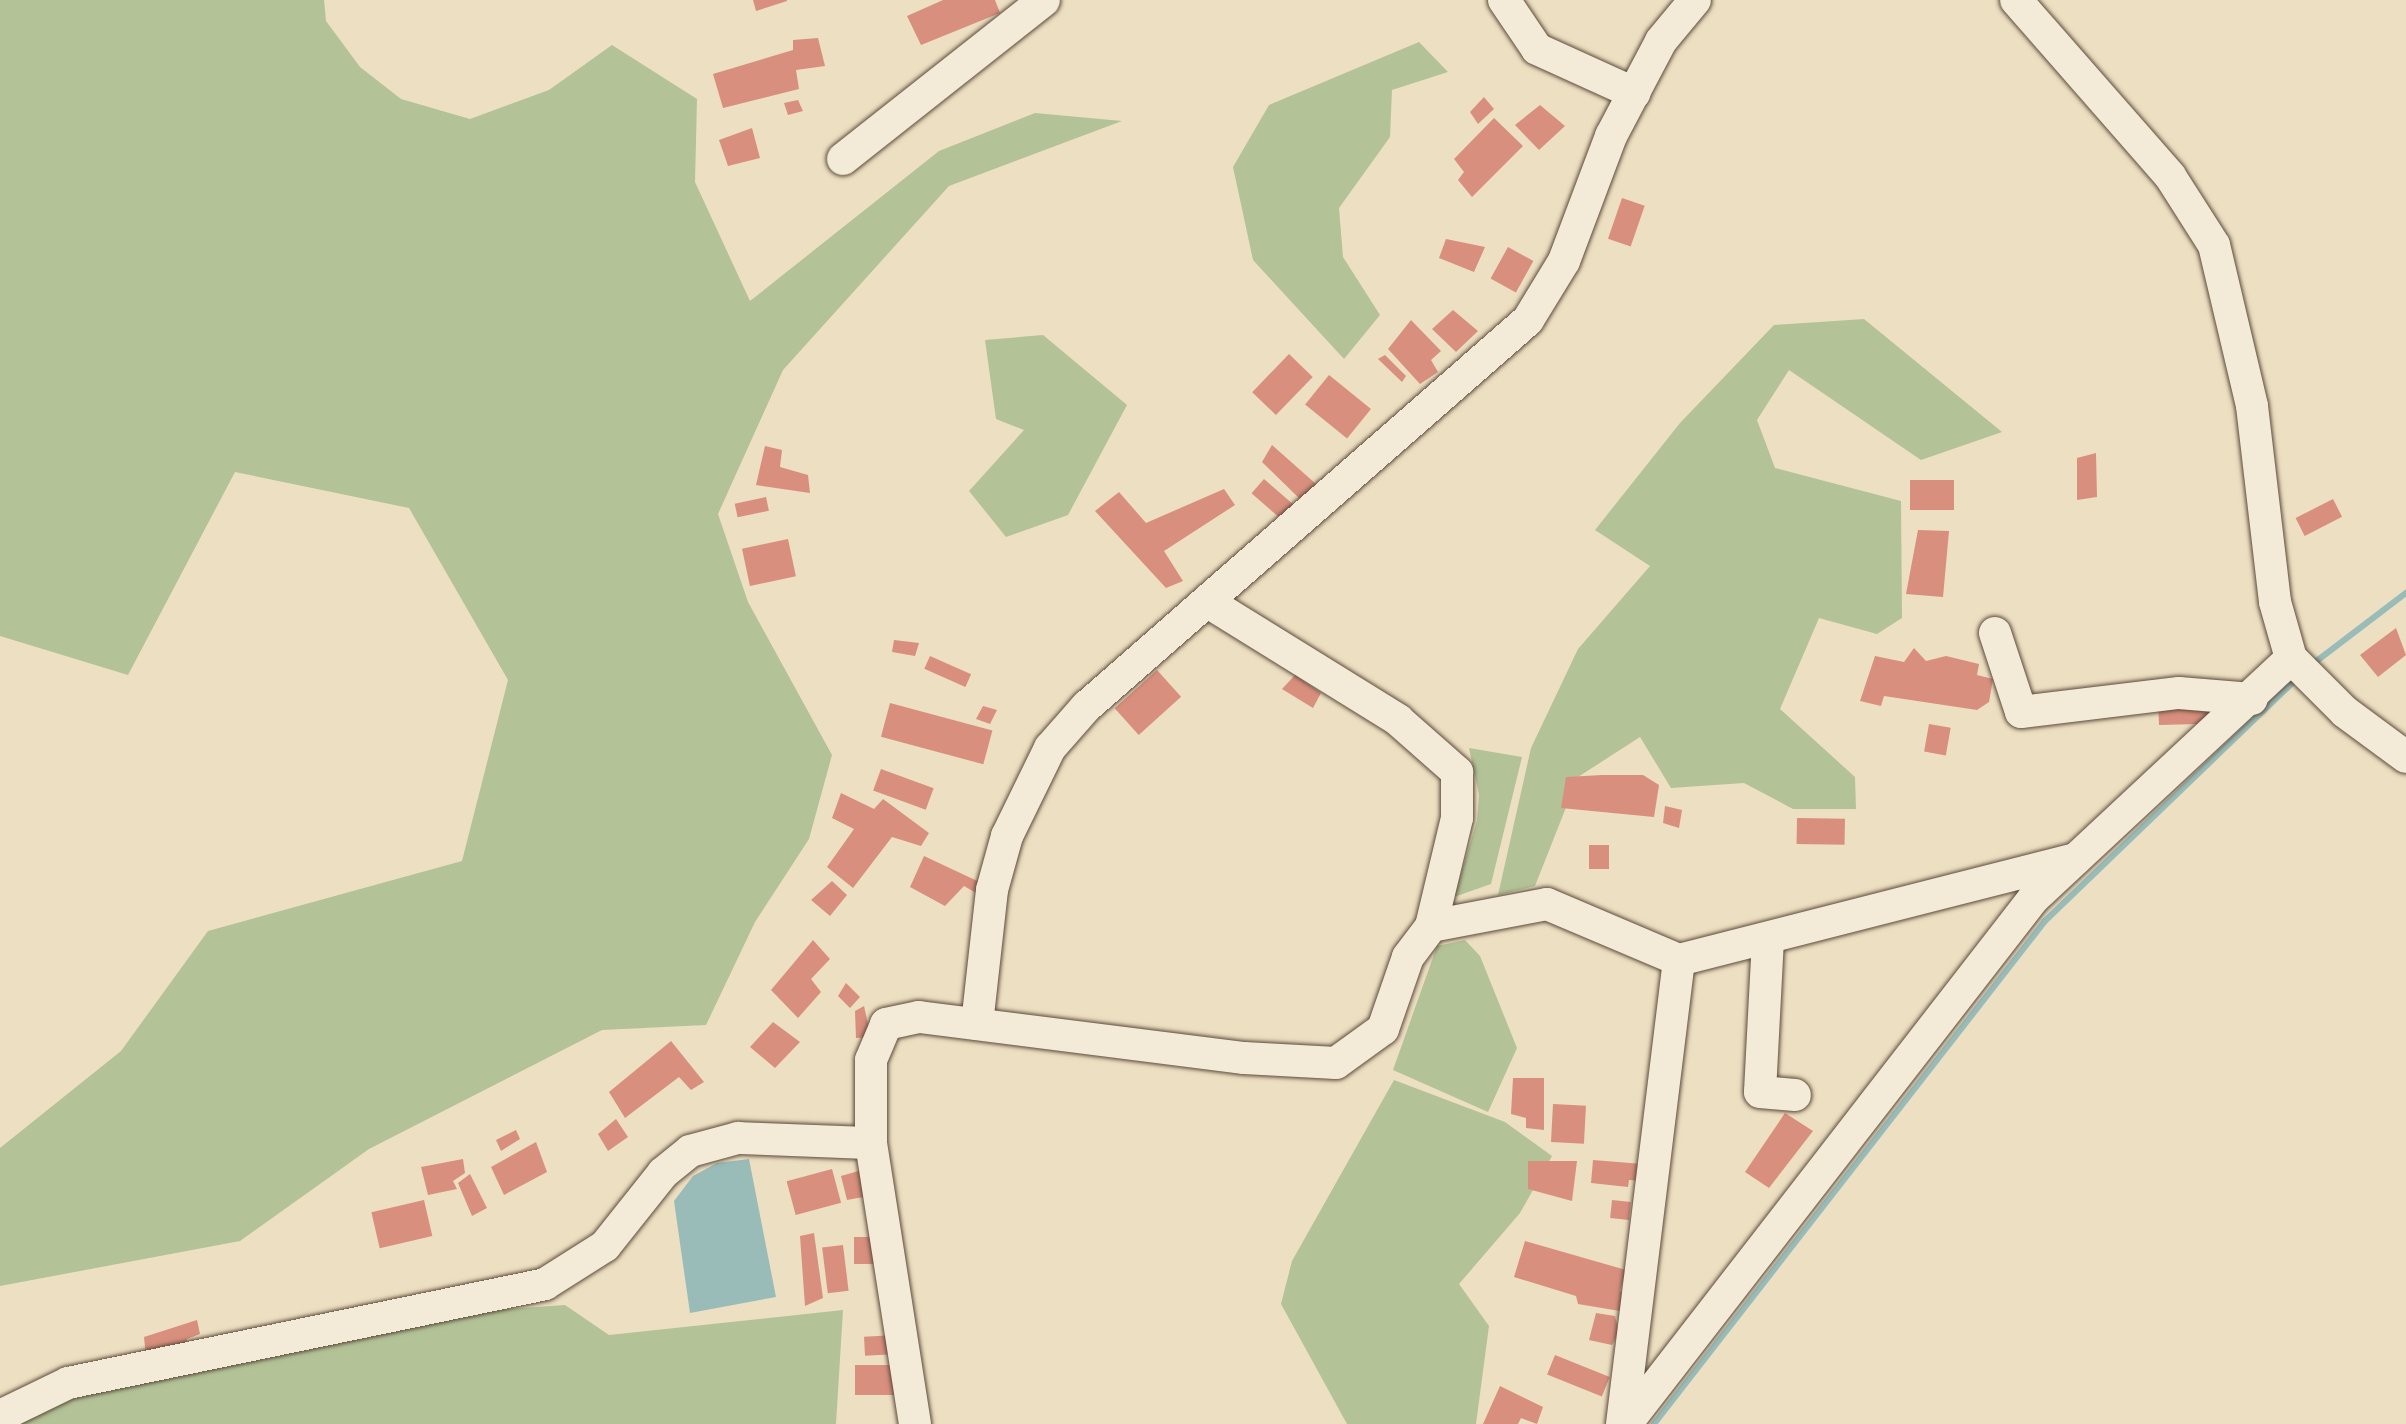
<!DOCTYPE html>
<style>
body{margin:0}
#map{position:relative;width:2406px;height:1424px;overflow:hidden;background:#eddfc1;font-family:Alegreya,serif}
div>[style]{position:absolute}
.green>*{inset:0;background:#b3c397}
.water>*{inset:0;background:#9abcb8}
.stream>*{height:6px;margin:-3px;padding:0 3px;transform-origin:3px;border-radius:3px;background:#9abcb8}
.building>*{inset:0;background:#d98f7d;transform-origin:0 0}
.roads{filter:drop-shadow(0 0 2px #5b4a3b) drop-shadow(0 0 2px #5b4a3b)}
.minor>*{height:32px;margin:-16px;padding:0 16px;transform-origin:16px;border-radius:16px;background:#f3ead7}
span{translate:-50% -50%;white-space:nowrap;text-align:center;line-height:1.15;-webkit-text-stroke:8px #f3ead7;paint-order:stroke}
</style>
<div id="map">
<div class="green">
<div style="clip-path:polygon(0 0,324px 0,326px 21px,360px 67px,401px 99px,470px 119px,549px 90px,612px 45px,697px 99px,695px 182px,750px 301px,939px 151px,1035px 113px,1122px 121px,949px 186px,783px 370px,718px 514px,748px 602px,832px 755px,809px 839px,755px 922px,706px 1025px,602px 1030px,369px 1149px,240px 1241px,0 1286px,0 1148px,121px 1051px,208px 931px,462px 861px,508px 680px,409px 508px,235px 472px,128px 675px,0 636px)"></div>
<div style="clip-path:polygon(1419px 42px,1448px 72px,1392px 90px,1390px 137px,1339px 208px,1343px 257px,1380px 315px,1344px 359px,1253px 260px,1233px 167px,1269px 105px)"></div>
<div style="clip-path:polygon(1864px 319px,2002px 432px,1921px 460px,1789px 370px,1757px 420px,1775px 468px,1901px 501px,1902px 618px,1877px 634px,1819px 618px,1780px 709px,1855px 777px,1856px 809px,1793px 809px,1744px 783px,1671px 788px,1640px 737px,1578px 777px,1535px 886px,1498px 895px,1531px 748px,1578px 649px,1650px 566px,1595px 530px,1680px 423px,1774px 325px)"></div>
<div style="clip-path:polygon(1043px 335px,1127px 405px,1068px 515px,1006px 537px,969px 491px,1024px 430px,996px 419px,985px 340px)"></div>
<div style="clip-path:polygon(1469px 748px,1522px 757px,1491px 884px,1454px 897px,1477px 821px,1479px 795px)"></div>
<div style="clip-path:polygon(1465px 940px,1480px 956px,1517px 1048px,1488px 1112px,1393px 1070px,1437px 946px)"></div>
<div style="clip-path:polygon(1394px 1080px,1505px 1122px,1552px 1156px,1520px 1213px,1459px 1284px,1489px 1326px,1476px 1424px,1347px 1424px,1281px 1304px,1292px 1261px)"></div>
<div style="clip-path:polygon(565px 1305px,609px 1335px,843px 1310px,836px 1424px,1px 1424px,69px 1389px,492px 1310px)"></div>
</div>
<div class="water">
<div style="clip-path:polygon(749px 1159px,776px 1297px,690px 1313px,674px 1201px,693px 1176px,717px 1163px)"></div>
</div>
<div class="stream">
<div style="left:2314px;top:663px;width:116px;rotate:-37.3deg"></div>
<div style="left:1654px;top:1424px;width:637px;rotate:-52.14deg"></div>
<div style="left:2045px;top:921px;width:344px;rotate:-43.9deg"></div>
</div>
<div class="building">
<div style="clip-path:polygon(753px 0,787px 0,787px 1px,756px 11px)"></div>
<div style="clip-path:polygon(943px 0,995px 0,1000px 13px,921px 45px,907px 16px)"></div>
<div style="clip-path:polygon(818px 38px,825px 66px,796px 70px,799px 89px,723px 108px,713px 74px,793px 50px,793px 40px)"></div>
<div style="clip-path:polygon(1484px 97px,1494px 109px,1478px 124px,1470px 112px)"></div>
<div style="clip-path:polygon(798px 100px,803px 111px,788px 115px,784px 103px)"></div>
<div style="clip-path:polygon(1540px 105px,1565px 126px,1539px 150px,1515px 125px)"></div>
<div style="clip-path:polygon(1494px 118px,1523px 146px,1472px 197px,1458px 180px,1464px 172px,1454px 159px)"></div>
<div style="clip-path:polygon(752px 128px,760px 158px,728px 166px,719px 140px)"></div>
<div style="left:1622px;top:198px;width:24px;height:43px;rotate:19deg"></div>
<div style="clip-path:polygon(1446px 239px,1485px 247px,1474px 272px,1439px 258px)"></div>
<div style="left:1508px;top:247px;width:29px;height:36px;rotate:29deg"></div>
<div style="clip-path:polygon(1453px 310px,1478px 331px,1456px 352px,1432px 329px)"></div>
<div style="clip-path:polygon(1411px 320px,1441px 351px,1431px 360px,1438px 372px,1420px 384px,1388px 349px)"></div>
<div style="left:1289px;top:354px;width:33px;height:53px;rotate:44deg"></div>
<div style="clip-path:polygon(1385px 355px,1406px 376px,1402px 382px,1378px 359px)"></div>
<div style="left:1329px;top:375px;width:54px;height:38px;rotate:39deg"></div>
<div style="clip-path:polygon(1272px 445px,1316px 484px,1301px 500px,1262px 462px)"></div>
<div style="clip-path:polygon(765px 446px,782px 450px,780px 467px,808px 475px,810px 493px,756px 485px)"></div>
<div style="clip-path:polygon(2096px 453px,2097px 497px,2077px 500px,2077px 458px)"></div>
<div style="left:1264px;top:479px;width:40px;height:19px;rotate:41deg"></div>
<div style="left:1910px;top:480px;width:44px;height:30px"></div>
<div style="clip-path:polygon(1224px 489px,1235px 505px,1164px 551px,1183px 581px,1166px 588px,1095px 511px,1119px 492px,1146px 523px)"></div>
<div style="left:766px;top:497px;width:14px;height:32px;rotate:78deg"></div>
<div style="left:2333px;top:499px;width:20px;height:42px;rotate:63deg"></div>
<div style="clip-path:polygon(1918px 530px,1949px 531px,1943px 597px,1906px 594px)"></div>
<div style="left:788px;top:539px;width:38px;height:47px;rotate:78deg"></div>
<div style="clip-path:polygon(2396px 628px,2406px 655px,2378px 677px,2360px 655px)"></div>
<div style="clip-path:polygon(894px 640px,919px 643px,915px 656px,892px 652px)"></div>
<div style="clip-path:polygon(1914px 648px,1926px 661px,1946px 656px,1979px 664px,1977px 675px,1993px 679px,1989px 702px,1977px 710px,1884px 696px,1881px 706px,1860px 701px,1875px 656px,1904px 662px)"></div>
<div style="left:930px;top:656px;width:45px;height:14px;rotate:24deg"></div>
<div style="left:1157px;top:670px;width:36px;height:57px;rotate:48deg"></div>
<div style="clip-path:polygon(1295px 675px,1321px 693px,1313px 708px,1282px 689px)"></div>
<div style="clip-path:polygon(2207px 697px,2208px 715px,2199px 724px,2159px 725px,2158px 700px)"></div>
<div style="left:890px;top:703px;width:106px;height:35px;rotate:15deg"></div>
<div style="clip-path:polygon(983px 706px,997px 710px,990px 724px,976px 719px)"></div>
<div style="left:1929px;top:724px;width:22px;height:28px;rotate:10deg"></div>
<div style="left:881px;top:769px;width:56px;height:23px;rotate:20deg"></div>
<div style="clip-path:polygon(1602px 775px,1643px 775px,1659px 785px,1654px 817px,1561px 808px,1566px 777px)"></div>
<div style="clip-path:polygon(841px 793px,874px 809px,883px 799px,929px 833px,921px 846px,892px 837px,853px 888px,827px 867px,854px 829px,832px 818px)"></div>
<div style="clip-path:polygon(1665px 806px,1682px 810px,1679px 828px,1663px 823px)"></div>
<div style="left:1797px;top:818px;width:48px;height:26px;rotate:1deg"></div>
<div style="left:1609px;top:845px;width:24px;height:20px;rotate:90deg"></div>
<div style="clip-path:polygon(924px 856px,988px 886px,981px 896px,964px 886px,945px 906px,910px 887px)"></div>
<div style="clip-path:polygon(832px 881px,847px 895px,830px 916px,811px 900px)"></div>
<div style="clip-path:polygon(813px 940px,830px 959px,811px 979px,821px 992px,798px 1018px,771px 990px)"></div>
<div style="clip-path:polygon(846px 983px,860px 997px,850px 1008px,838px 996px)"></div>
<div style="clip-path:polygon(864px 1006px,871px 1037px,856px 1038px,855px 1011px)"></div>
<div style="clip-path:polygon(773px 1022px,800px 1042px,775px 1068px,750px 1047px)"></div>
<div style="clip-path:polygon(671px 1041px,704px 1082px,691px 1090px,679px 1077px,625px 1118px,609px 1092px)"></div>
<div style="clip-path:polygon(1513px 1078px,1544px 1078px,1544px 1130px,1526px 1128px,1526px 1118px,1511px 1114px)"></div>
<div style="left:1553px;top:1104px;width:33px;height:38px;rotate:3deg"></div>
<div style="clip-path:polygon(1785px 1113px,1813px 1131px,1769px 1188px,1745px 1172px)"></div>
<div style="clip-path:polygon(616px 1119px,628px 1137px,608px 1151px,598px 1134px)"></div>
<div style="clip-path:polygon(516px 1130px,520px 1139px,501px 1151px,496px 1140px)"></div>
<div style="clip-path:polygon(536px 1142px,547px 1172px,504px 1195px,491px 1167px)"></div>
<div style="clip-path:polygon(463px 1159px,465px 1173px,453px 1181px,457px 1189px,428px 1195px,421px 1167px)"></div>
<div style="clip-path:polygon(1593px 1160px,1642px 1164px,1643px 1181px,1629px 1180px,1628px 1187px,1591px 1183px)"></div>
<div style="clip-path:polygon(1528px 1161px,1577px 1161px,1572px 1201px,1528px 1189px)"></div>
<div style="clip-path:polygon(869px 1168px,874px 1195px,847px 1200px,841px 1176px)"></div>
<div style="left:832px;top:1169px;width:35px;height:47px;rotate:75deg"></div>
<div style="clip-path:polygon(470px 1174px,487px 1208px,472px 1216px,458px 1183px)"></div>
<div style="left:424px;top:1200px;width:37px;height:54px;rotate:77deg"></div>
<div style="left:1612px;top:1200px;width:19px;height:18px;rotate:6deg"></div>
<div style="clip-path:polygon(814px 1233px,823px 1298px,805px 1306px,800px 1236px)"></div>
<div style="left:877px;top:1237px;width:27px;height:23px;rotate:90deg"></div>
<div style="clip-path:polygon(1525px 1241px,1626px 1270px,1620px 1291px,1630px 1296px,1626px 1312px,1578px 1304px,1576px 1296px,1514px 1277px)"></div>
<div style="left:843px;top:1245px;width:46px;height:21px;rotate:83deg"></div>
<div style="clip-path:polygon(1596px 1313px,1615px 1316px,1619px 1332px,1612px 1345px,1589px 1340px)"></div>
<div style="clip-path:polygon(197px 1320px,200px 1334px,187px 1339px,186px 1350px,146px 1357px,144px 1337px)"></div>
<div style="left:896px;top:1335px;width:19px;height:32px;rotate:87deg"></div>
<div style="left:1555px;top:1355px;width:59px;height:21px;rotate:22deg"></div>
<div style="left:855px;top:1365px;width:46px;height:30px"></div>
<div style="clip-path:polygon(1500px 1386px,1543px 1407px,1537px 1424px,1521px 1418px,1518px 1424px,1483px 1424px)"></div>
</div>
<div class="roads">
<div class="minor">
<div style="left:1504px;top:0;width:59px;rotate:56deg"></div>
<div style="left:1537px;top:49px;width:107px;rotate:24.4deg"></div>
<div style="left:2016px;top:0;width:234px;rotate:48.8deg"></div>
<div style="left:2170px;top:176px;width:82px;rotate:57.5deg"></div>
<div style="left:2214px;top:245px;width:165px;rotate:76.7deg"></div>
<div style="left:2252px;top:406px;width:197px;rotate:83.3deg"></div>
<div style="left:2275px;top:602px;width:58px;rotate:74.1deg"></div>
<div style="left:2291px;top:658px;width:76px;rotate:45deg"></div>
<div style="left:2345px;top:712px;width:76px;rotate:36.4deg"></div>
<div style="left:843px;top:159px;width:256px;rotate:-38.3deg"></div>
<div style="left:1208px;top:602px;width:224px;rotate:31.8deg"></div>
<div style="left:1398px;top:720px;width:79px;rotate:41.4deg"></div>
<div style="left:1457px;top:772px;width:46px;rotate:90deg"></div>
<div style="left:1457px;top:818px;width:111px;rotate:103.5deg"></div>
<div style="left:1995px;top:633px;width:83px;rotate:71.8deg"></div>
<div style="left:2021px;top:712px;width:159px;rotate:-6.9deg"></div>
<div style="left:2179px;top:693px;width:73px;rotate:4.7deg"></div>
<div style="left:1768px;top:939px;width:153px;rotate:93deg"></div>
<div style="left:1760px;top:1092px;width:35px;rotate:5deg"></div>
<div style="left:977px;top:1024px;width:135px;rotate:-83.6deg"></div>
<div style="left:992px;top:890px;width:56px;rotate:-74.5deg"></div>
<div style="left:1007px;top:836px;width:98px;rotate:-64deg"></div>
<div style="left:1050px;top:748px;width:55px;rotate:-48.7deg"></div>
<div style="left:1086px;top:707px;width:587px;rotate:-41.2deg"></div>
<div style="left:1528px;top:320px;width:69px;rotate:-58.6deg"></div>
<div style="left:1564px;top:261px;width:134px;rotate:-69.4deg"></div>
<div style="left:1611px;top:136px;width:107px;rotate:-62.2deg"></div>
<div style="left:1661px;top:41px;width:53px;rotate:-50.3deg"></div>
<div style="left:0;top:1416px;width:76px;rotate:-25.9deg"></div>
<div style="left:68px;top:1383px;width:487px;rotate:-11.7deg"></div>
<div style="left:545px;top:1284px;width:71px;rotate:-32.3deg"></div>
<div style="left:605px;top:1246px;width:93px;rotate:-51.5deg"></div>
<div style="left:663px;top:1173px;width:35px;rotate:-39deg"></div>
<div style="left:690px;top:1151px;width:50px;rotate:-15.2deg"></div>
<div style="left:738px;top:1138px;width:133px;rotate:2.2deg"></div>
<div style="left:915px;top:1424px;width:284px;rotate:-98.9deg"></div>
<div style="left:871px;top:1143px;width:83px;rotate:-90deg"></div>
<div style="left:871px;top:1060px;width:39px;rotate:-67deg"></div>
<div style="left:886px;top:1024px;width:34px;rotate:-12deg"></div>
<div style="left:919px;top:1017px;width:328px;rotate:7.2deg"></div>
<div style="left:1244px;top:1058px;width:92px;rotate:3.1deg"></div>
<div style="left:1336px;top:1063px;width:58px;rotate:-35.9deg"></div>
<div style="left:1383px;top:1029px;width:76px;rotate:-70.9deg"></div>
<div style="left:1408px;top:957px;width:39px;rotate:-53deg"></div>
<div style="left:1431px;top:926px;width:118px;rotate:-10.7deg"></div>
<div style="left:1547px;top:904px;width:143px;rotate:23deg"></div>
<div style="left:1679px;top:960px;width:409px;rotate:-14.3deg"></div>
<div style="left:1622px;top:1424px;width:467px;rotate:-83deg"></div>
<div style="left:1626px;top:1424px;width:664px;rotate:-52.22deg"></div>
<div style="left:2033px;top:899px;width:353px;rotate:-43deg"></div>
</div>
</div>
</div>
